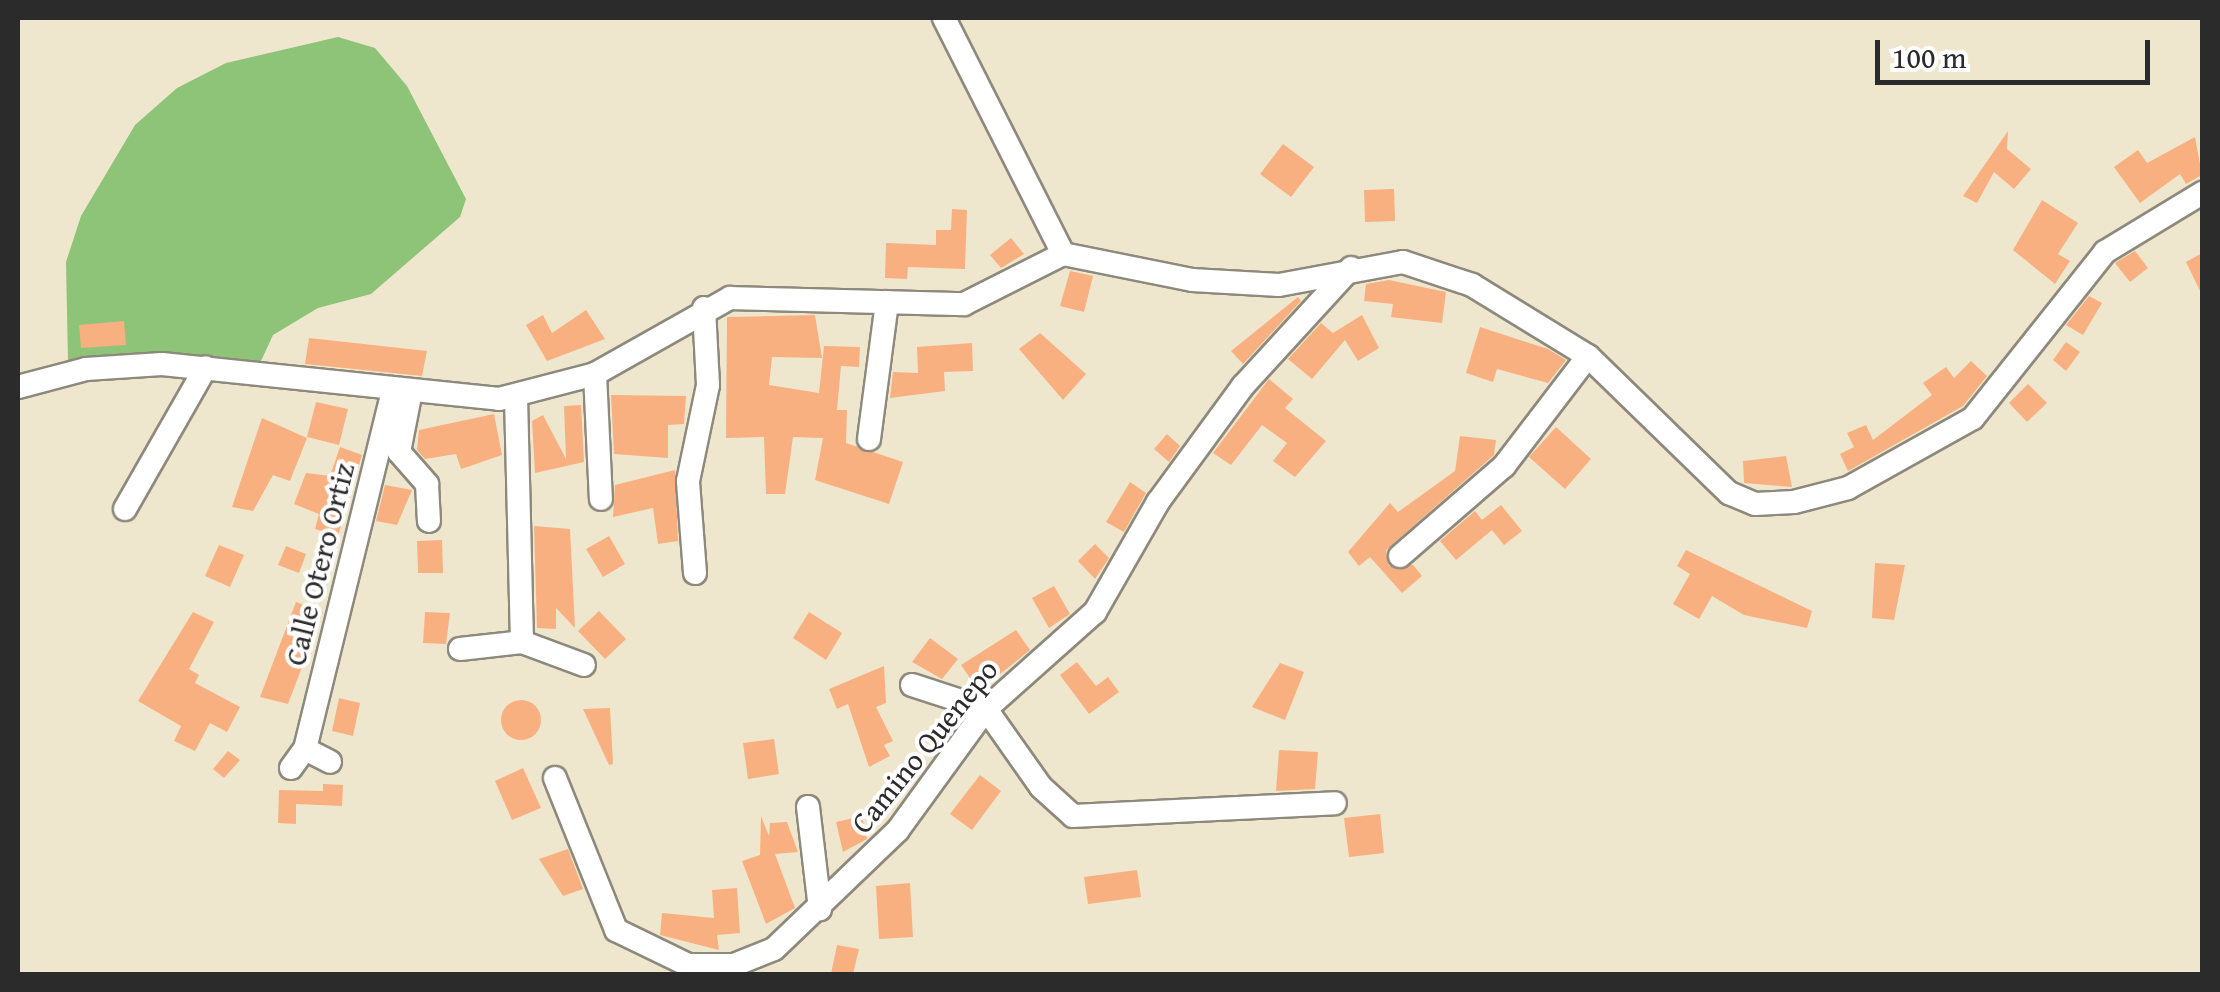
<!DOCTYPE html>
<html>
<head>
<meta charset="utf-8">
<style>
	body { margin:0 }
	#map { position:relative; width:2220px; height:992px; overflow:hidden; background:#efe7cd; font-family:"Gentium Book Plus",serif }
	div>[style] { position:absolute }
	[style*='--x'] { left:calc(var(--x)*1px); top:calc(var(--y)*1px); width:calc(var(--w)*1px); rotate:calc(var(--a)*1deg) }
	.green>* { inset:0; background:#8dc478 }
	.building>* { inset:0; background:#f8b080 }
	.round { border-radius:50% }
	.roads { filter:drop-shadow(2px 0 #8d897c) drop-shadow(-2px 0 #8d897c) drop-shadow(0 2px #8d897c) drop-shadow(0 -2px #8d897c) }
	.street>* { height:22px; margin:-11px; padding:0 11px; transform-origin:11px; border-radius:11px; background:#fff }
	span { translate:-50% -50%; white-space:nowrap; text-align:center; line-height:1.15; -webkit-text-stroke:8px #fff; paint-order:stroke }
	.street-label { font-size:30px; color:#2b2b2b }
	.frame { position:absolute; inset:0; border:20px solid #2b2b2b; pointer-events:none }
	.scale { position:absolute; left:1875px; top:40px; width:275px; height:45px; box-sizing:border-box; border:5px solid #2b2b2b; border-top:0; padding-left:12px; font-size:30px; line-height:35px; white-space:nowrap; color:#2b2b2b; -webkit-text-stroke:8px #fff; paint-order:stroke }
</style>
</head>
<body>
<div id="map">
	<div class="green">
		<i style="clip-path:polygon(338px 37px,375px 48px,407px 86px,466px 199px,460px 217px,371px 294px,318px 308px,273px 335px,261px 361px,68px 362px,66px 262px,81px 216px,135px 125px,177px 88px,226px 63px)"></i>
	</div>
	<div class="building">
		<i style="clip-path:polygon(2008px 131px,2007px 149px,2031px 169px,2014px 189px,1994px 172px,1977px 203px,1963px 196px)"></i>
		<i style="clip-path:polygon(2195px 137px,2202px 175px,2186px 184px,2180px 174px,2140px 203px,2114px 167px,2138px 150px,2147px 163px)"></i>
		<i style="clip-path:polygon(1283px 144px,1314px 167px,1291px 197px,1260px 174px)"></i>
		<i style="clip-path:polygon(1394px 189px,1395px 221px,1365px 222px,1364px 190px)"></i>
		<i style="clip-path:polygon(2042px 200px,2078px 223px,2058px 254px,2070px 261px,2055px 284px,2013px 250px)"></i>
		<i style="clip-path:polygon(952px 209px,967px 210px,965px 269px,908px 267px,907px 279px,885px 278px,886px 243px,936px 245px,936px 230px,951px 230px)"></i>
		<i style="clip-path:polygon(1011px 238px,1024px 254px,1001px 268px,990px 255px)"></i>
		<i style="clip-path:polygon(2135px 251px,2148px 268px,2130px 282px,2115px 263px)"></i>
		<i style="clip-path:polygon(2202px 253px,2202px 295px,2186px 262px)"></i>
		<i style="clip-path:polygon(1070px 271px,1093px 276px,1084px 312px,1060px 306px)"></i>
		<i style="clip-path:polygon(1389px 280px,1446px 292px,1442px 323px,1391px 317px,1393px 304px,1364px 301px,1366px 284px)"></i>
		<i style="clip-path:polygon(2089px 296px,2102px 303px,2083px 335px,2066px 325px)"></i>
		<i style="clip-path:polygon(1298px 297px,1301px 301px,1243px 364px,1231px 351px)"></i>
		<i style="clip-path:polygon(586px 310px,605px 339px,547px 361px,526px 325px,543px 315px,552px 333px)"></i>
		<i style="clip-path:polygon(815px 315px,822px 358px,772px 357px,769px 385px,819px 393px,824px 346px,860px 347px,859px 367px,841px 366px,837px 410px,847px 410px,846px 443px,903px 462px,889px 504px,815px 480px,823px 438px,793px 437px,785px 494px,766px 494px,764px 437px,726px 438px,727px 317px)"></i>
		<i style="clip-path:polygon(1362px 315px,1379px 348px,1358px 361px,1345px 340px,1312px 379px,1288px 359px,1321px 323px,1333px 333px)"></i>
		<i style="clip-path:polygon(124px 321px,126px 345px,81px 348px,79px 325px)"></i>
		<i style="clip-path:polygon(1480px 327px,1548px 349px,1566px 360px,1548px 383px,1497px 369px,1493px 382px,1466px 373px)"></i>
		<i style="clip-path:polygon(1040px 333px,1086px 374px,1063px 400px,1019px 349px)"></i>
		<i style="clip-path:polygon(309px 338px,427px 351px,422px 376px,305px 364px)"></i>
		<i style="clip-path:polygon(2066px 342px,2080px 352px,2066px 371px,2053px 360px)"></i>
		<i style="clip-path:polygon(972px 343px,973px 371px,944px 372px,945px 391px,890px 398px,893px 372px,918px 373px,917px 347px)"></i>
		<i style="clip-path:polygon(1971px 361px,1987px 376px,1963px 406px,1848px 471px,1840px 454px,1854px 447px,1847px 433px,1866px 425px,1873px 440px,1932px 395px,1923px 383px,1946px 367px,1954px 378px)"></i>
		<i style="clip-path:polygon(1269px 379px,1293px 399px,1285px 408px,1326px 441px,1295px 477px,1273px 461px,1287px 443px,1262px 425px,1231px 465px,1213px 453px)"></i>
		<i style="clip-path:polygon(2028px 384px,2047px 403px,2027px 422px,2009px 403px)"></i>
		<i style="clip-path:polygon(611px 395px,686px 396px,684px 424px,668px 425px,668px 458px,614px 454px)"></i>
		<i style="clip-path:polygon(316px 402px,348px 409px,339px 445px,307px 437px)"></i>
		<i style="clip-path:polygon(581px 405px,584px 462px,535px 473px,532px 421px,543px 415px,566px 459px,564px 406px)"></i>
		<i style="clip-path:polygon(494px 414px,502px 455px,461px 469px,456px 454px,425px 459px,417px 450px,419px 430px)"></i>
		<i style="clip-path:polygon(262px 418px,307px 438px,290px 481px,273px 475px,253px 511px,232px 507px)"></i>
		<i style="clip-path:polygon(1556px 427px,1591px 459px,1565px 489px,1529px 457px)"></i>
		<i style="clip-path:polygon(1167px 434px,1180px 446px,1169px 462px,1154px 449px)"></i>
		<i style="clip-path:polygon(1460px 436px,1496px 440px,1494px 455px,1386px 550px,1389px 566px,1413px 565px,1422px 576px,1402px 593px,1370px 557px,1359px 566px,1348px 552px,1390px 503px,1398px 512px,1455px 471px)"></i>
		<i style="clip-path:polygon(340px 447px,362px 455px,358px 469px,331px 473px)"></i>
		<i style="clip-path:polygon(1786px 456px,1792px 487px,1744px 483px,1743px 461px)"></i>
		<i style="clip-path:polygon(675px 470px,678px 541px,658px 544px,653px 508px,613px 517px,615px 485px)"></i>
		<i style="clip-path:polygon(306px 473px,355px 479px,338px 536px,315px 529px,319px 514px,294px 504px)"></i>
		<i style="clip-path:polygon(1130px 482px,1146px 493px,1124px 532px,1106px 522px)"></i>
		<i style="clip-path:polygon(385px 485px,412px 490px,397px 525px,376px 521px)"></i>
		<i style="clip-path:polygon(1501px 505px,1522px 531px,1504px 545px,1492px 530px,1456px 560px,1440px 541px,1475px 511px,1482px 520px)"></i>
		<i style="clip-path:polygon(534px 526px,570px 529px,575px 628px,556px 608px,556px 629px,537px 628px)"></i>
		<i style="clip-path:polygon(609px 536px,625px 564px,603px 577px,586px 549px)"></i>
		<i style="clip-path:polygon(442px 540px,443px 573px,418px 573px,417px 541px)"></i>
		<i style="clip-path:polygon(1095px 544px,1109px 558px,1095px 579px,1078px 561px)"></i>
		<i style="clip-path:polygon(219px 545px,244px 555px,230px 587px,205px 576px)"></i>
		<i style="clip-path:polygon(286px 546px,306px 554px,299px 573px,278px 565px)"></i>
		<i style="clip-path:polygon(1686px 550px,1812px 611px,1807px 628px,1744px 615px,1712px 596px,1699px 619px,1673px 604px,1690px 574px,1677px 566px)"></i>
		<i style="clip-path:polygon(1875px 563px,1905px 565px,1894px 620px,1872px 618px)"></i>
		<i style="clip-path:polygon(1054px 586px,1070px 614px,1049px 628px,1032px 598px)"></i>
		<i style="clip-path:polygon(296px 602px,323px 612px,288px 704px,260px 697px)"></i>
		<i style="clip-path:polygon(599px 611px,626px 639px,605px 659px,578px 631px)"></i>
		<i style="clip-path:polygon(193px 612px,214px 622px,189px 669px,199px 675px,195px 683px,240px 707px,227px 732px,210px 723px,195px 751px,174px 741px,181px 726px,138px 701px)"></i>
		<i style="clip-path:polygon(425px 612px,450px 613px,446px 644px,423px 643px)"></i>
		<i style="clip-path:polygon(809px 612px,842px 633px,826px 660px,793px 638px)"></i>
		<i style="clip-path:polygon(1016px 630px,1030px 650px,979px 691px,961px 665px)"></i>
		<i style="clip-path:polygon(930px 638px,958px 659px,942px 679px,912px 662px)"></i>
		<i style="clip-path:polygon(1077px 662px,1096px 686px,1108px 677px,1119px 692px,1089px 714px,1060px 675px)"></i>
		<i style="clip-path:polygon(1280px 663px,1304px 672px,1285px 720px,1252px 707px)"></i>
		<i style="clip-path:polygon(884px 666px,886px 703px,876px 707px,893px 741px,884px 745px,890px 756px,869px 767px,848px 704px,837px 709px,829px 689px)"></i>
		<i style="clip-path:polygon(339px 698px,360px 703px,353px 736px,332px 731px)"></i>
		<i class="round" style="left:501px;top:700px;width:40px;height:40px"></i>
		<i style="clip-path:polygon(610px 708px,613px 764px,609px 765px,583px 709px)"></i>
		<i style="clip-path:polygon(774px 739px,779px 774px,748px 779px,743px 743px)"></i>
		<i style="clip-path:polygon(1279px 750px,1318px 752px,1315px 789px,1276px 791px)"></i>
		<i style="clip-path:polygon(228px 751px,240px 760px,224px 778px,213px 769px)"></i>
		<i style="clip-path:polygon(523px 768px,541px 808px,512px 820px,495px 781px)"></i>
		<i style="clip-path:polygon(980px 775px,1001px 791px,972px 830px,950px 814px)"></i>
		<i style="clip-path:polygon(323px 784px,343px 785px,342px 806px,296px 804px,296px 824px,278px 823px,279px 790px,323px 791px)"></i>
		<i style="clip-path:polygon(1380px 814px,1384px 853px,1349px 857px,1344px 818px)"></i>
		<i style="clip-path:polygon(761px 816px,769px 836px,770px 823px,787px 822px,798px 852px,775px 854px,795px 908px,766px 924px,742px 861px,760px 855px)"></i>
		<i style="clip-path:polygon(862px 816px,867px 839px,843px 852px,836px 822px)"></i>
		<i style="clip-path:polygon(568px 849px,583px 889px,563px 896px,539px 859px)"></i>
		<i style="clip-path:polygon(1137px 870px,1141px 897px,1088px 904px,1084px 877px)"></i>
		<i style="clip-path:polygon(910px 883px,913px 937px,879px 939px,876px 886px)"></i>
		<i style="clip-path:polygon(737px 888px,740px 933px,717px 935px,719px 950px,660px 935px,662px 913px,714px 918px,712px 890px)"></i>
		<i style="clip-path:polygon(837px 945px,859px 949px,853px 974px,831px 974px)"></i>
	</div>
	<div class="roads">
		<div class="street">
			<i style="--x:944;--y:18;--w:264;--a:63.2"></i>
			<i style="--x:595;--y:374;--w:125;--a:87.3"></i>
			<i style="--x:18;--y:387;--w:70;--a:-14.8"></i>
			<i style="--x:86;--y:369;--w:76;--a:-3.8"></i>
			<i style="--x:162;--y:364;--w:339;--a:5.9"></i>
			<i style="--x:499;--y:399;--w:99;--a:-14.6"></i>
			<i style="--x:595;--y:374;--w:155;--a:-29.4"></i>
			<i style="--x:730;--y:298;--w:234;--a:1.5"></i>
			<i style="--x:964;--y:304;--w:111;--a:-26.8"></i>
			<i style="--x:1063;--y:254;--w:132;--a:11.4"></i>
			<i style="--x:1192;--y:280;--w:87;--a:3.3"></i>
			<i style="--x:1279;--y:285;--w:126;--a:-10.5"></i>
			<i style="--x:1403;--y:262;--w:73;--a:18.4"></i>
			<i style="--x:1472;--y:285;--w:136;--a:31.5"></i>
			<i style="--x:1588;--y:356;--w:197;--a:44.2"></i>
			<i style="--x:1729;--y:493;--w:28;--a:23"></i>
			<i style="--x:1755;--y:504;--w:39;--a:-3"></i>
			<i style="--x:1794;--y:502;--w:56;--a:-14.5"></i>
			<i style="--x:1848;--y:488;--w:143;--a:-29.2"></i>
			<i style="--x:1973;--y:418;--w:212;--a:-51.5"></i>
			<i style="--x:2105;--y:252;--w:114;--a:-31.3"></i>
			<i style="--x:410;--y:396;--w:57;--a:101.1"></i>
			<i style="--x:399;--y:452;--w:43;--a:48.8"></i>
			<i style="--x:427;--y:484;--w:37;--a:87"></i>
			<i style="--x:516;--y:397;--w:245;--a:88.6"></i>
			<i style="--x:869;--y:439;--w:138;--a:-82.5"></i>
			<i style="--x:125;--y:509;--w:163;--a:-60.3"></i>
			<i style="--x:1400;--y:556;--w:138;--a:-40.9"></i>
			<i style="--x:1504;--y:466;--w:138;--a:-52.6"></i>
			<i style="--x:695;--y:573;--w:92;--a:-94.4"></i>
			<i style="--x:688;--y:481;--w:98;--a:-78.2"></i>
			<i style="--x:708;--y:385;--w:77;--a:-93"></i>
			<i style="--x:460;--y:649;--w:62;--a:-6.4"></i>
			<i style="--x:522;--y:642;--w:66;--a:20.4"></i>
			<i style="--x:912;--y:685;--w:78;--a:18"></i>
			<i style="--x:986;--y:709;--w:95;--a:54.8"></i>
			<i style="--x:1041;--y:787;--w:43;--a:42.2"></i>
			<i style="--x:1073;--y:816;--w:262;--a:-2.8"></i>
			<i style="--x:305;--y:749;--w:366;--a:-76.2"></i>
			<i style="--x:291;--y:768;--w:24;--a:-54"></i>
			<i style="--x:305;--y:749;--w:28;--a:27"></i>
			<i style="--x:555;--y:778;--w:164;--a:68.1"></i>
			<i style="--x:616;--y:930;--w:80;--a:25.9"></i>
			<i style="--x:688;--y:965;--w:46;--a:0"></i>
			<i style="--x:734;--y:965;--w:43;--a:-21.8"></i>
			<i style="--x:774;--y:949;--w:172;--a:-43.8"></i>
			<i style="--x:898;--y:830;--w:150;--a:-54"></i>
			<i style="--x:986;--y:709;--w:146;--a:-41.7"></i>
			<i style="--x:1095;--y:612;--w:127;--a:-60.2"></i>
			<i style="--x:1158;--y:502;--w:144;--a:-53.8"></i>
			<i style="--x:1243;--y:386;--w:160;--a:-47.5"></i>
			<i style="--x:808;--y:807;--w:103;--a:83.3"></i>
		</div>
	</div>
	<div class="street-label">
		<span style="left:319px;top:564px;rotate:-76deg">Calle Otero Ortiz</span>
		<span style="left:924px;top:746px;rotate:-51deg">Camino Quenepo</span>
	</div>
	<div class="frame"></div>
	<div class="scale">100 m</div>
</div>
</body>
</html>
